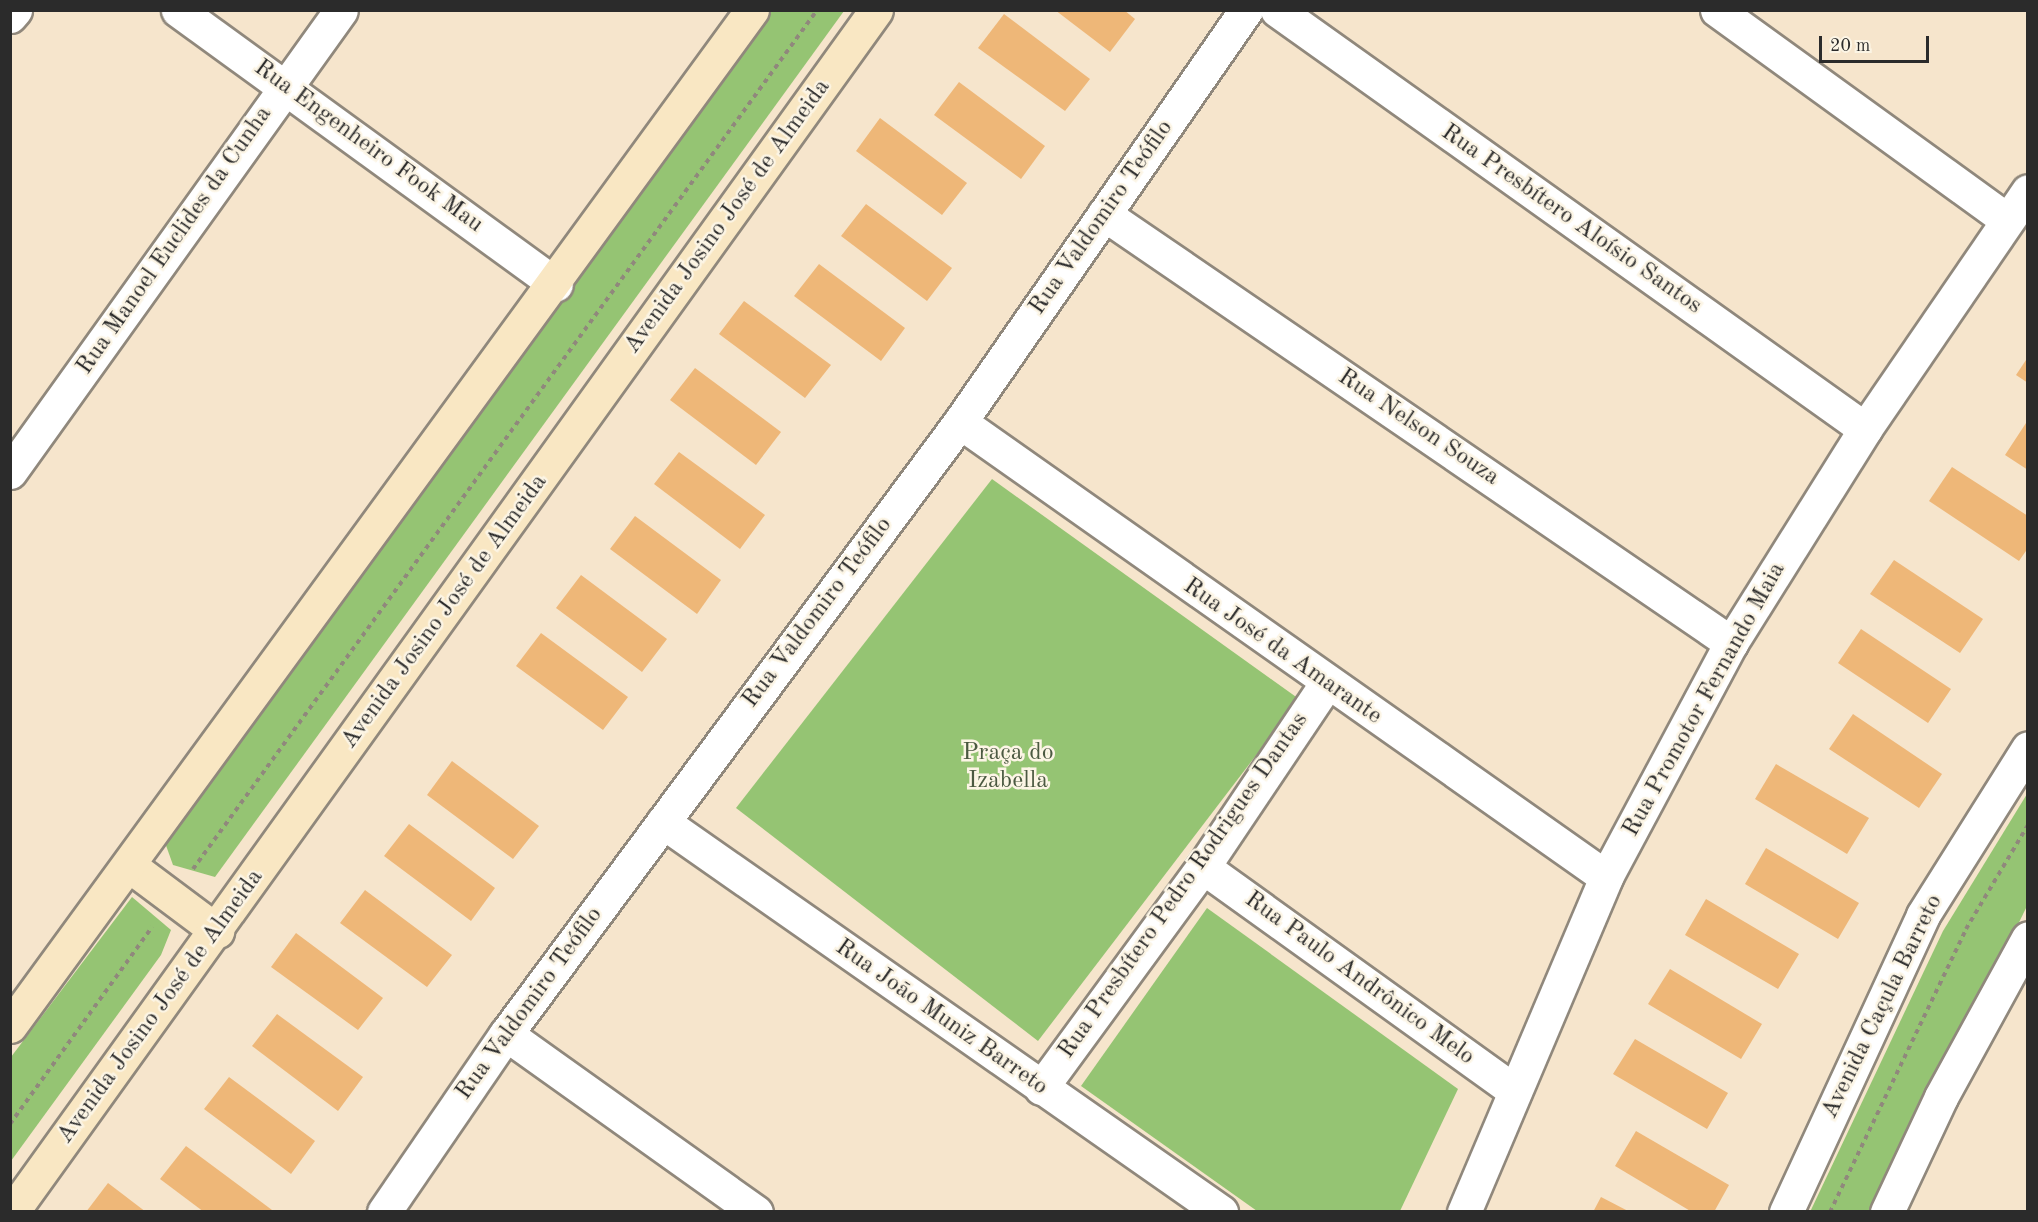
<!DOCTYPE html>
<html>
<head>
<meta charset="utf-8">
<style>
	body { margin:0 }
	#map { position:relative; width:2038px; height:1222px; overflow:hidden; background:#f6e5cc; font-family:"Old Standard TT",serif }
	div>[style] { position:absolute }
	[style*='--x'] { left:calc(var(--x)*1px); top:calc(var(--y)*1px); width:calc(var(--w)*1px); rotate:calc(var(--a)*1deg) }
	.green>* { inset:0; background:#95c473 }
	.building>* { inset:0; background:#eeb778 }
	.path>* { height:4px; margin-top:-2px; transform-origin:0; background:repeating-linear-gradient(90deg,#90887c 0 4.5px,transparent 0 9px) }
	.roads { filter:drop-shadow(2px 0 #90887c) drop-shadow(-2px 0 #90887c) drop-shadow(0 2px #90887c) drop-shadow(0 -2px #90887c) }
	.minor>* { height:33px; margin:-16.5px; padding:0 16.5px; transform-origin:16.5px; border-radius:16.5px; background:#fff }
	.tertiary>* { height:33px; margin:-16.5px; padding:0 16.5px; transform-origin:16.5px; border-radius:16.5px; background:#fff }
	.secondary>* { height:33px; margin:-16.5px; padding:0 16.5px; transform-origin:16.5px; border-radius:16.5px; background:#f9e7c3 }
	span { translate:-50% -50%; white-space:nowrap; text-align:center; line-height:1.15; -webkit-text-stroke:5px #fcf5e5; paint-order:stroke }
	.street-label { font-size:24px; color:#2b2b2b }
	.park-label { font-size:24px; color:#4b5941 }
	.frame { position:absolute; inset:0; border:12px solid #2b2b2b; pointer-events:none }
	.scale { position:absolute; left:1819px; top:36px; width:110px; height:27px; box-sizing:border-box; border:3px solid #2b2b2b; border-top:0; padding-left:8px; font-size:18px; line-height:21px; white-space:nowrap; color:#2b2b2b; -webkit-text-stroke:4px #fcf5e5; paint-order:stroke }
</style>
</head>
<body>
<div id="map">
	<div class="green">
		<i style="clip-path:polygon(768px 11px,844px 11px,215px 877px,173px 865px,163px 837px)"></i>
		<i style="clip-path:polygon(992px 479px,1299px 699px,1038px 1041px,736px 808px)"></i>
		<i style="clip-path:polygon(2027px 794px,2027px 906px,1878px 1211px,1810px 1212px,1943px 931px)"></i>
		<i style="clip-path:polygon(132px 897px,171px 930px,161px 955px,11px 1161px,11px 1057px)"></i>
		<i style="clip-path:polygon(1207px 908px,1458px 1089px,1400px 1211px,1257px 1211px,1081px 1086px)"></i>
	</div>
	<div class="building">
		<i style="clip-path:polygon(1055px 10px,1124px 10px,1135px 19px,1110px 52px)"></i>
		<i style="clip-path:polygon(1004px 14px,1090px 79px,1065px 111px,978px 48px)"></i>
		<i style="clip-path:polygon(959px 82px,1045px 146px,1021px 179px,934px 115px)"></i>
		<i style="clip-path:polygon(880px 118px,967px 183px,942px 215px,856px 151px)"></i>
		<i style="clip-path:polygon(866px 204px,952px 268px,927px 301px,841px 236px)"></i>
		<i style="clip-path:polygon(819px 264px,905px 328px,881px 361px,794px 296px)"></i>
		<i style="clip-path:polygon(744px 301px,831px 365px,805px 398px,719px 334px)"></i>
		<i style="clip-path:polygon(2028px 357px,2028px 383px,2016px 375px)"></i>
		<i style="clip-path:polygon(695px 368px,781px 432px,756px 465px,670px 400px)"></i>
		<i style="clip-path:polygon(2028px 420px,2028px 470px,2005px 455px)"></i>
		<i style="clip-path:polygon(679px 452px,765px 515px,740px 549px,654px 484px)"></i>
		<i style="clip-path:polygon(1952px 467px,2028px 516px,2028px 548px,2019px 561px,1929px 501px)"></i>
		<i style="clip-path:polygon(635px 516px,721px 580px,697px 614px,610px 549px)"></i>
		<i style="clip-path:polygon(1894px 560px,1983px 619px,1960px 653px,1870px 594px)"></i>
		<i style="clip-path:polygon(581px 575px,667px 639px,642px 672px,556px 608px)"></i>
		<i style="clip-path:polygon(1861px 629px,1951px 689px,1928px 723px,1838px 663px)"></i>
		<i style="clip-path:polygon(541px 633px,628px 697px,603px 730px,516px 666px)"></i>
		<i style="clip-path:polygon(1853px 714px,1942px 774px,1919px 808px,1829px 749px)"></i>
		<i style="clip-path:polygon(452px 761px,539px 826px,513px 859px,427px 795px)"></i>
		<i style="clip-path:polygon(1776px 764px,1869px 818px,1847px 854px,1755px 799px)"></i>
		<i style="clip-path:polygon(409px 824px,495px 888px,471px 921px,384px 856px)"></i>
		<i style="clip-path:polygon(1766px 848px,1859px 903px,1838px 939px,1745px 884px)"></i>
		<i style="clip-path:polygon(365px 890px,452px 955px,427px 987px,340px 923px)"></i>
		<i style="clip-path:polygon(1706px 899px,1799px 954px,1778px 989px,1685px 935px)"></i>
		<i style="clip-path:polygon(296px 933px,383px 998px,358px 1030px,271px 967px)"></i>
		<i style="clip-path:polygon(1670px 969px,1762px 1024px,1741px 1059px,1648px 1004px)"></i>
		<i style="clip-path:polygon(277px 1014px,363px 1077px,338px 1111px,252px 1046px)"></i>
		<i style="clip-path:polygon(1635px 1039px,1728px 1093px,1707px 1129px,1613px 1074px)"></i>
		<i style="clip-path:polygon(229px 1077px,315px 1141px,291px 1174px,204px 1109px)"></i>
		<i style="clip-path:polygon(1636px 1131px,1729px 1185px,1714px 1212px,1692px 1212px,1615px 1166px)"></i>
		<i style="clip-path:polygon(186px 1146px,272px 1210px,204px 1212px,160px 1179px)"></i>
		<i style="clip-path:polygon(108px 1183px,146px 1212px,86px 1212px)"></i>
		<i style="clip-path:polygon(1601px 1197px,1630px 1212px,1593px 1212px)"></i>
	</div>
	<div class="path">
		<i style="--x:193;--y:869;--w:1062;--a:-54"></i>
		<i style="--x:10;--y:1124;--w:243;--a:-54.2"></i>
		<i style="--x:1830;--y:1212;--w:314;--a:-64.3"></i>
		<i style="--x:1966;--y:929;--w:121;--a:-59.2"></i>
	</div>
	<div class="roads">
		<div class="minor">
			<i style="--x:178;--y:10;--w:467;--a:36"></i>
			<i style="--x:1277;--y:10;--w:722;--a:35.47"></i>
			<i style="--x:1717;--y:10;--w:358;--a:35.9"></i>
			<i style="--x:10;--y:16;--w:8;--a:-50"></i>
			<i style="--x:1104;--y:214;--w:760;--a:34.38"></i>
			<i style="--x:960;--y:422;--w:790;--a:35.16"></i>
			<i style="--x:10;--y:472;--w:568;--a:-54.38"></i>
			<i style="--x:663;--y:822;--w:681;--a:34.95"></i>
			<i style="--x:1203;--y:867;--w:384;--a:35.7"></i>
			<i style="--x:506;--y:1034;--w:307;--a:35.5"></i>
			<i style="--x:1041;--y:1088;--w:274;--a:-53.8"></i>
			<i style="--x:1203;--y:867;--w:220;--a:-56.1"></i>
			<i style="--x:384;--y:1212;--w:216;--a:-55.6"></i>
			<i style="--x:506;--y:1034;--w:762;--a:-53.43"></i>
			<i style="--x:960;--y:422;--w:502;--a:-55.23"></i>
			<i style="--x:1464;--y:1212;--w:364;--a:-67"></i>
			<i style="--x:1606;--y:877;--w:265;--a:-61.9"></i>
			<i style="--x:1731;--y:643;--w:252;--a:-57.9"></i>
			<i style="--x:1865;--y:429;--w:288;--a:-55.6"></i>
		</div>
		<div class="tertiary">
			<i style="--x:1786;--y:1212;--w:327;--a:-65.2"></i>
			<i style="--x:1923;--y:915;--w:197;--a:-57.8"></i>
			<i style="--x:1887;--y:1212;--w:127;--a:-64.8"></i>
			<i style="--x:1941;--y:1097;--w:181;--a:-61.3"></i>
		</div>
		<div class="secondary">
			<i style="--x:130;--y:866;--w:109;--a:36.8"></i>
			<i style="--x:10;--y:1026;--w:1258;--a:-53.86"></i>
			<i style="--x:12;--y:1212;--w:1480;--a:-54.29"></i>
		</div>
	</div>
	<div class="street-label">
		<span style="left:368px;top:147px;rotate:36deg">Rua Engenheiro Fook Mau</span>
		<span style="left:728px;top:217px;rotate:-54deg">Avenida Josino José de Almeida</span>
		<span style="left:1102px;top:218px;rotate:-55deg">Rua Valdomiro Teófilo</span>
		<span style="left:1571px;top:220px;rotate:35deg">Rua Presbítero Aloísio Santos</span>
		<span style="left:175px;top:241px;rotate:-55deg">Rua Manoel Euclides da Cunha</span>
		<span style="left:1418px;top:428px;rotate:34deg">Rua Nelson Souza</span>
		<span style="left:445px;top:612px;rotate:-54deg">Avenida Josino José de Almeida</span>
		<span style="left:818px;top:613px;rotate:-53deg">Rua Valdomiro Teófilo</span>
		<span style="left:1282px;top:652px;rotate:35deg">Rua José da Amarante</span>
		<span style="left:1705px;top:700px;rotate:-61deg">Rua Promotor Fernando Maia</span>
		<span style="left:1184px;top:886px;rotate:-55deg">Rua Presbítero Pedro Rodrigues Dantas</span>
		<span style="left:1359px;top:979px;rotate:36deg">Rua Paulo Andrônico Melo</span>
		<span style="left:530px;top:1004px;rotate:-54deg">Rua Valdomiro Teófilo</span>
		<span style="left:161px;top:1007px;rotate:-54deg">Avenida Josino José de Almeida</span>
		<span style="left:1883px;top:1007px;rotate:-64deg">Avenida Caçula Barreto</span>
		<span style="left:941px;top:1018px;rotate:35deg">Rua João Muniz Barreto</span>
	</div>
	<div class="park-label">
		<span style="left:1008px;top:768px">Praça do<br>Izabella</span>
	</div>
	<div class="frame"></div>
	<div class="scale">20 m</div>
</div>
</body>
</html>
